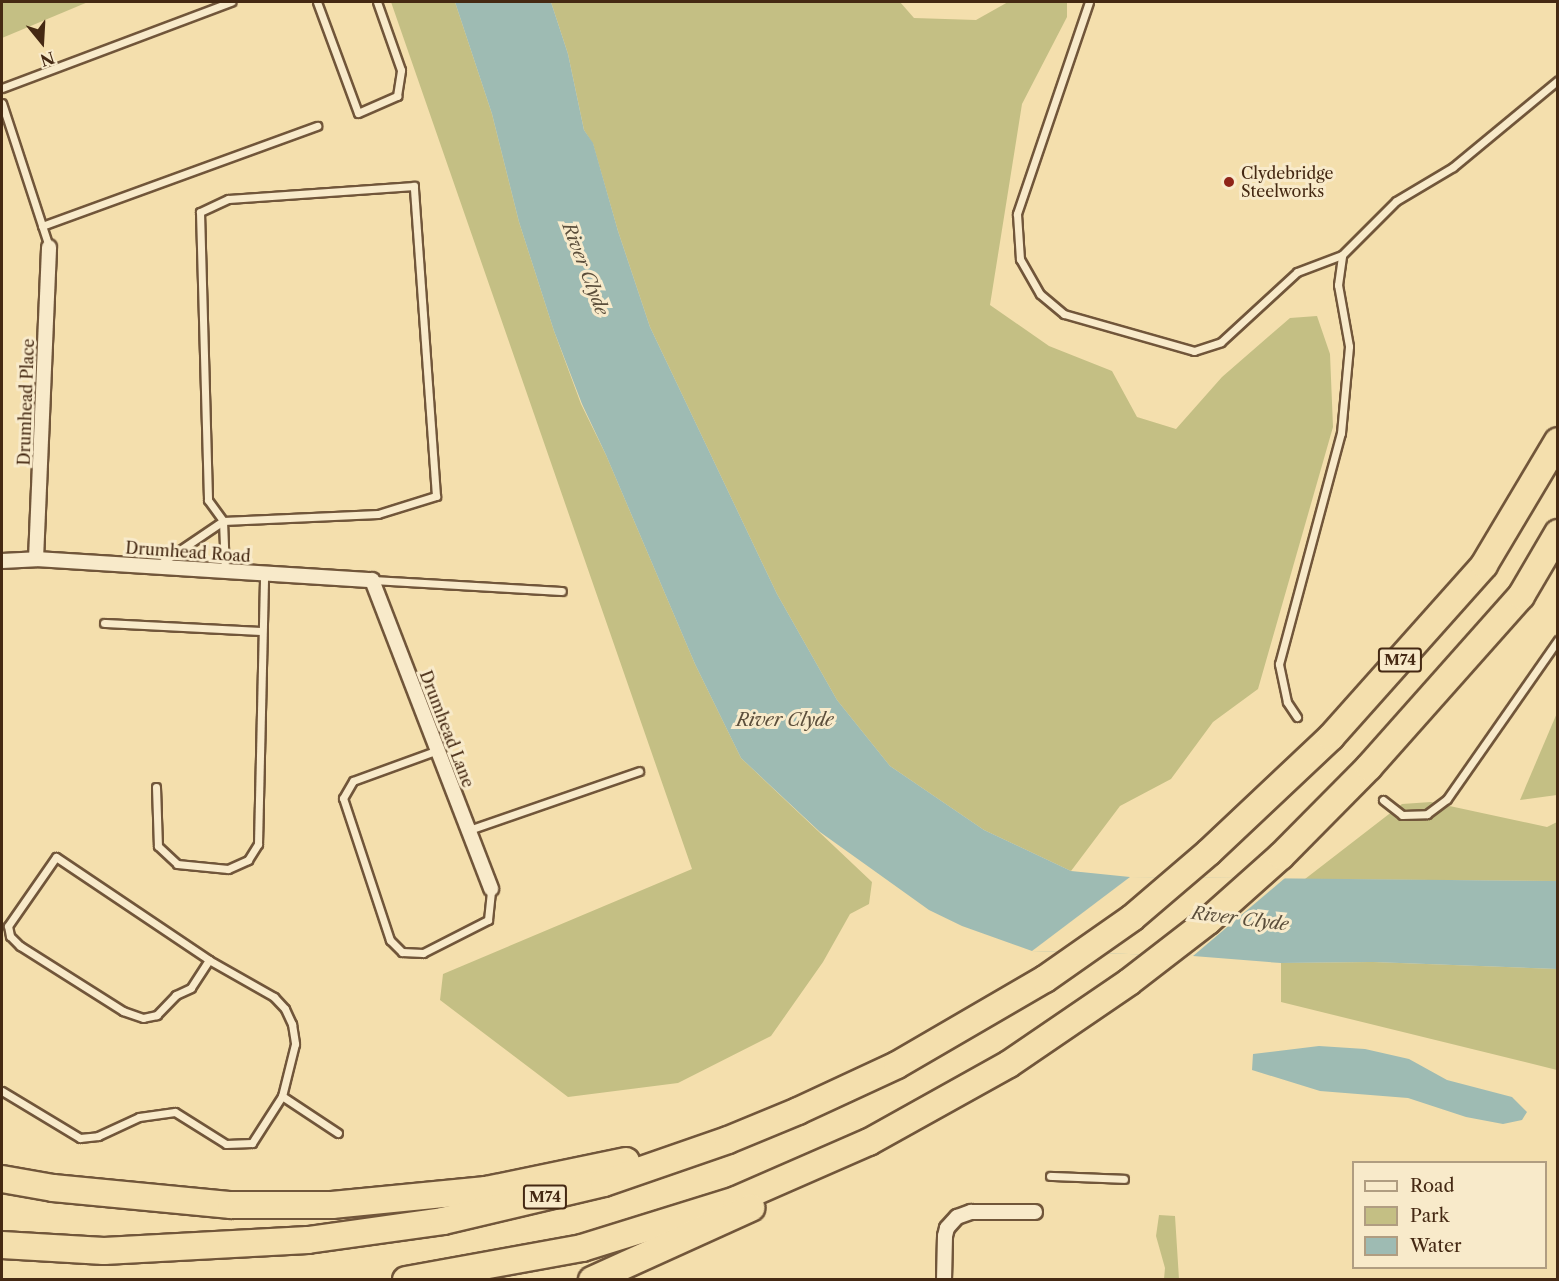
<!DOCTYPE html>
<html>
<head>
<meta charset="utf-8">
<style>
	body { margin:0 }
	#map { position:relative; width:1559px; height:1281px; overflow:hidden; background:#f4dfad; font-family:"Libre Caslon Text",serif }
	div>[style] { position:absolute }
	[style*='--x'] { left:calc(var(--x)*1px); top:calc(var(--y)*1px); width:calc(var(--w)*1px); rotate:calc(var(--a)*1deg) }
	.green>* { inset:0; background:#c4bf84 }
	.water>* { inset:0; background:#9ebbb3 }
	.pier>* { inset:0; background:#f4dfad }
	.roads { filter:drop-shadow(2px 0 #71563a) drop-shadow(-2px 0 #71563a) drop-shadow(0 2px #71563a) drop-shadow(0 -2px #71563a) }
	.lane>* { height:7px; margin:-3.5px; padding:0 3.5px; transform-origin:3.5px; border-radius:3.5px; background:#f8eaca }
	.street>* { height:14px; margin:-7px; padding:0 7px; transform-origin:7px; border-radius:7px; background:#f8eaca }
	.highway>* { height:26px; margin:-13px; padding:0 13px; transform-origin:13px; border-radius:13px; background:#f4dfad }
	.dots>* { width:16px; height:16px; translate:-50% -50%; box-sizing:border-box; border:3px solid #f8eaca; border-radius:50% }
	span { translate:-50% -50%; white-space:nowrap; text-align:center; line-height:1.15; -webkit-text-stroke:6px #f8eaca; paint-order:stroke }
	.shield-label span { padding:2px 4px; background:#f8eaca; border:2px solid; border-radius:4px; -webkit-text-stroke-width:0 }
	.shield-label { font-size:15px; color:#452913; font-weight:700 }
	.poi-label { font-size:16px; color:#452913 }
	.left { translate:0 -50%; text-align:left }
	.street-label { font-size:16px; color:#452913 }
	.water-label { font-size:18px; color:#5b4e3b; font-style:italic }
	.frame { position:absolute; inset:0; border:3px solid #452913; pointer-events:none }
	.legend { position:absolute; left:1352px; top:1161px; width:195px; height:108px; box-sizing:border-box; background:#f8eaca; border:2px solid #b09d81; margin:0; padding:8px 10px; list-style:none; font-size:18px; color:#452913 }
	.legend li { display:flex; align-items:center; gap:12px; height:30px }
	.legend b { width:30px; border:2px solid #b09d81 }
	.north { position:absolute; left:12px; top:12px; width:60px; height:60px; -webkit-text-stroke:4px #f8eaca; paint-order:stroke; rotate:162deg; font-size:16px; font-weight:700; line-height:24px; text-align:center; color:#452913 }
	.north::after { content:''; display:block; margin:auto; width:21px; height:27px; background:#452913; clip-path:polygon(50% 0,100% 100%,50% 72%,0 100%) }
</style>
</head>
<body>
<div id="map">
	<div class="green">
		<i style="clip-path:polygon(2px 2px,88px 2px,2px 38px)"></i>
		<i style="clip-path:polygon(391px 2px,455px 2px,492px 114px,519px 222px,554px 331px,581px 404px,606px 455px,695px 664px,741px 758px,872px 882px,869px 904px,850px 914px,823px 962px,771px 1036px,678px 1083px,568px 1097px,440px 1000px,443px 974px,692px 869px)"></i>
		<i style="clip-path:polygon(551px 2px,900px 2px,914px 18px,976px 20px,1008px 2px,1067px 2px,1067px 17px,1022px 104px,990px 305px,1049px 346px,1112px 371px,1137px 417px,1176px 429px,1222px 377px,1290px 318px,1317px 316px,1330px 354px,1333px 427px,1258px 689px,1213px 722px,1171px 779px,1120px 806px,1071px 871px,984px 830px,890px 766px,837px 700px,777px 594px,650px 327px,618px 231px,593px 144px,584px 130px,568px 54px)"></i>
		<i style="clip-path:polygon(1557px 713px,1557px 795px,1520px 800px)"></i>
		<i style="clip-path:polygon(1431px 802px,1547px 827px,1557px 822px,1557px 881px,1305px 879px,1402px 804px)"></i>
		<i style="clip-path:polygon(1373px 962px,1557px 969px,1557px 1070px,1281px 1002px,1281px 963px)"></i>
		<i style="clip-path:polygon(1159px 1215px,1175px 1216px,1179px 1279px,1164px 1279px,1165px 1268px,1156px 1236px)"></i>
	</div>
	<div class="water">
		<i style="clip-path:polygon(455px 2px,551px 2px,568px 54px,584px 130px,593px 143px,618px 231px,650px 327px,777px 594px,837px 700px,890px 766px,984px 830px,1071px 871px,1130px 877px,1557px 881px,1557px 969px,1373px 962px,1281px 963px,1193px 956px,1032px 951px,962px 926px,929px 910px,820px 832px,741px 758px,695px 664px,606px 455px,582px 404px,554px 331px,519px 222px,492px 114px)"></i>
		<i style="clip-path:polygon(1319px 1046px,1365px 1049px,1409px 1059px,1447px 1080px,1512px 1097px,1527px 1112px,1522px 1120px,1503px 1124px,1466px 1117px,1408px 1098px,1320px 1091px,1252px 1070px,1253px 1054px)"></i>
	</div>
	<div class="pier">
		<i style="clip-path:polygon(1130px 877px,1285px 878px,1193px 956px,1032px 951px)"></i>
	</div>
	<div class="roads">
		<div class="lane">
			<i style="--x:317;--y:2;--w:118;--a:69.7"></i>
			<i style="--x:358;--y:113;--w:43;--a:-23.6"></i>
			<i style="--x:397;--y:96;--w:26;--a:-81"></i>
			<i style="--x:401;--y:70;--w:72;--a:-109.4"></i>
			<i style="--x:1089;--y:2;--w:224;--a:108.8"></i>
			<i style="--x:1017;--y:214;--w:45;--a:86.2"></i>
			<i style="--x:1020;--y:259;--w:40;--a:60.3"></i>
			<i style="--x:1040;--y:294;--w:31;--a:40"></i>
			<i style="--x:1064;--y:314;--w:135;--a:15.9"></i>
			<i style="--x:1194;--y:351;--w:28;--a:-18"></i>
			<i style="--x:1221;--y:342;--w:103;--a:-42.6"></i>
			<i style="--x:1297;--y:272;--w:48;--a:-20.7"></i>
			<i style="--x:2;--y:88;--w:245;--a:-20.6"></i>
			<i style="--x:2;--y:103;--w:151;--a:71.9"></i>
			<i style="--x:42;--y:226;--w:293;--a:-20"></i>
			<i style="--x:158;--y:565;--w:78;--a:-34.1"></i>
			<i style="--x:223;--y:521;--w:155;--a:-2.6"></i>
			<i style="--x:378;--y:514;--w:61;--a:-17.2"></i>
			<i style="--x:436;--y:496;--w:311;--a:-94.1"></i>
			<i style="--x:414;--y:186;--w:186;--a:176"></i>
			<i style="--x:228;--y:199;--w:31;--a:155"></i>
			<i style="--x:200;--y:212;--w:288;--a:88.4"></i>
			<i style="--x:208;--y:500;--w:26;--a:54"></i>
			<i style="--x:223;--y:521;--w:50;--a:87.7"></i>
			<i style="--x:372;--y:580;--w:190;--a:3.3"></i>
			<i style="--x:104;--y:623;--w:158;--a:2.9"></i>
			<i style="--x:1297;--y:717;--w:18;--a:-124"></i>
			<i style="--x:1287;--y:702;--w:39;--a:-102"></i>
			<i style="--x:1279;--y:664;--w:239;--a:-75"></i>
			<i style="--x:1341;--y:433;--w:87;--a:-84.7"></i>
			<i style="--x:1349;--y:346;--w:62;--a:-100.2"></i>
			<i style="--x:1338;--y:285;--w:30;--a:-82"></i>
			<i style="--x:1342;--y:255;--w:76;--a:-45"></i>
			<i style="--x:1396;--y:201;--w:66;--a:-30.8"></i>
			<i style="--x:1453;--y:167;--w:136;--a:-39.6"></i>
			<i style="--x:438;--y:750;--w:90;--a:160"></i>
			<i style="--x:353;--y:781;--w:20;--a:120"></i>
			<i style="--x:343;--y:798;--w:150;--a:71.7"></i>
			<i style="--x:390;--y:940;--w:17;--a:45"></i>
			<i style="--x:402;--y:952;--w:21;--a:3"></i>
			<i style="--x:423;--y:953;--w:73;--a:-26.9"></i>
			<i style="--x:488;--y:920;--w:31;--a:-84"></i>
			<i style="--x:156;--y:787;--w:59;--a:88.1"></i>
			<i style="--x:158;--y:846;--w:26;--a:43"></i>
			<i style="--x:177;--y:864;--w:51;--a:5.6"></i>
			<i style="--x:228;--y:869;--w:22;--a:-24"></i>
			<i style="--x:248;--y:860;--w:19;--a:-58"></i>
			<i style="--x:258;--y:844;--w:271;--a:-88.7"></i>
			<i style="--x:1383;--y:800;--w:24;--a:38"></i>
			<i style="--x:1402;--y:815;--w:25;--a:-2"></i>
			<i style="--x:1427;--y:814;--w:25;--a:-37"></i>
			<i style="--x:1447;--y:799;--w:194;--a:-55.1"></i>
			<i style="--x:469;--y:830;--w:180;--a:-19.1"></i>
			<i style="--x:209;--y:960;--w:33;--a:123"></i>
			<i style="--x:191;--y:988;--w:17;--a:155"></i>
			<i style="--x:176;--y:995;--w:28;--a:134"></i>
			<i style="--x:157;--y:1015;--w:14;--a:168"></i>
			<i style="--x:143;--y:1018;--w:21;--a:-161"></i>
			<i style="--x:123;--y:1011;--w:122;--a:-147.7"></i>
			<i style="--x:20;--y:946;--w:14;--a:-135"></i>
			<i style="--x:10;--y:936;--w:10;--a:-101"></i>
			<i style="--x:8;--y:926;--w:84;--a:-55.2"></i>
			<i style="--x:56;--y:857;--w:184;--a:33.9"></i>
			<i style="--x:209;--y:960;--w:75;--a:29.6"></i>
			<i style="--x:274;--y:997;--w:16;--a:47"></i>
			<i style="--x:285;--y:1009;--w:17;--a:65"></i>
			<i style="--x:292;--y:1024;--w:20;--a:81"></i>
			<i style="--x:295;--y:1044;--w:54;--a:104"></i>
			<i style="--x:2;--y:1091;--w:91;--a:31.1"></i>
			<i style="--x:80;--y:1138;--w:18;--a:-6"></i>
			<i style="--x:98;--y:1136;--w:45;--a:-24.9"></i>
			<i style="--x:139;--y:1117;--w:36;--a:-8"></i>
			<i style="--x:175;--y:1112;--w:60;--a:32.1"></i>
			<i style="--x:226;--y:1144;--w:26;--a:-2"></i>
			<i style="--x:252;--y:1143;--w:56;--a:-57.4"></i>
			<i style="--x:282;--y:1096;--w:67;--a:33.5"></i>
			<i style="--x:1050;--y:1176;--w:74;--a:2.3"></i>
		</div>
		<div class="street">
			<i style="--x:36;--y:559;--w:312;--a:-87.6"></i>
			<i style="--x:2;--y:561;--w:34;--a:-3"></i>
			<i style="--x:36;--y:559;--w:337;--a:3.6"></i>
			<i style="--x:372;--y:580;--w:331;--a:68.9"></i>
			<i style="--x:944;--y:1280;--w:44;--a:-88.7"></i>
			<i style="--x:945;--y:1236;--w:8;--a:-76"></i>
			<i style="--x:947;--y:1228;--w:15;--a:-48"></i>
			<i style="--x:957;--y:1217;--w:15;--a:-20"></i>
			<i style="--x:971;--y:1212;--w:64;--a:0"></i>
		</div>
		<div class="highway">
			<i style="--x:2;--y:1179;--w:52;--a:10"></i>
			<i style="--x:53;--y:1188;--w:179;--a:5.5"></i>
			<i style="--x:231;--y:1205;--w:101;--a:0"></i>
			<i style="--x:332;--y:1205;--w:155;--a:-5.6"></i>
			<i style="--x:486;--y:1190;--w:143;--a:-11.7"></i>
			<i style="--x:2;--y:1245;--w:102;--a:3.4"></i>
			<i style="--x:104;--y:1251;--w:204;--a:-3.1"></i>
			<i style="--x:308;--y:1240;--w:136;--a:-8"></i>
			<i style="--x:443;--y:1221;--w:165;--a:-13.3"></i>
			<i style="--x:604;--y:1183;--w:131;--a:-19.1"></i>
			<i style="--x:728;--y:1140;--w:76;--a:-22.5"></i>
			<i style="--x:798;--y:1111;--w:109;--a:-24.9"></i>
			<i style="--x:897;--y:1065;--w:171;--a:-30.2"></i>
			<i style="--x:1045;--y:979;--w:106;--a:-35"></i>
			<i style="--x:1132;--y:918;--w:101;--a:-40.6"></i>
			<i style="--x:1209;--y:852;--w:168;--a:-43.3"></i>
			<i style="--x:1331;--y:737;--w:230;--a:-48.3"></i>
			<i style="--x:1484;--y:565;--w:144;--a:-59.2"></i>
			<i style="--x:406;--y:1280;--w:179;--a:-10.3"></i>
			<i style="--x:582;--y:1248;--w:161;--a:-17.3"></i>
			<i style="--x:736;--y:1200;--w:145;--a:-23.6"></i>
			<i style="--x:869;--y:1142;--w:160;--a:-29.1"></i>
			<i style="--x:1009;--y:1064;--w:145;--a:-34.3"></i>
			<i style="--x:1129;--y:982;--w:100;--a:-37.7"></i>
			<i style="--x:1208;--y:921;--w:98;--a:-41.7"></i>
			<i style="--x:1281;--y:856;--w:125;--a:-45.3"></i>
			<i style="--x:1369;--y:767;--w:229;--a:-48.4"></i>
			<i style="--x:1521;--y:596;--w:73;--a:-59.6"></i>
			<i style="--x:592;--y:1280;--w:175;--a:-24.4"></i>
		</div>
	</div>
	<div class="dots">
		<i style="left:1229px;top:182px;background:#8f2418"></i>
	</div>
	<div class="shield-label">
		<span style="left:1400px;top:660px">M74</span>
		<span style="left:545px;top:1197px">M74</span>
	</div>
	<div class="poi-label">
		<span class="left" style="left:1241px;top:182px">Clydebridge<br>Steelworks</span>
	</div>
	<div class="street-label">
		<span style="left:26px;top:402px;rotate:-88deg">Drumhead Place</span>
		<span style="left:188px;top:552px;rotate:4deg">Drumhead Road</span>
		<span style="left:447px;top:729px;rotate:69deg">Drumhead Lane</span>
	</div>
	<div class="water-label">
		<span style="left:585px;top:269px;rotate:69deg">River Clyde</span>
		<span style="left:785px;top:720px">River Clyde</span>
		<span style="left:1240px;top:919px;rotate:7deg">River Clyde</span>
	</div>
	<div class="frame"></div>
	<ul class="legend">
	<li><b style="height:8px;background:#f8eaca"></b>Road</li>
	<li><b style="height:16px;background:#c4bf84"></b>Park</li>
	<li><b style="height:16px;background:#9ebbb3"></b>Water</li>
	</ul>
	<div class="north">N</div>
</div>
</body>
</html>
